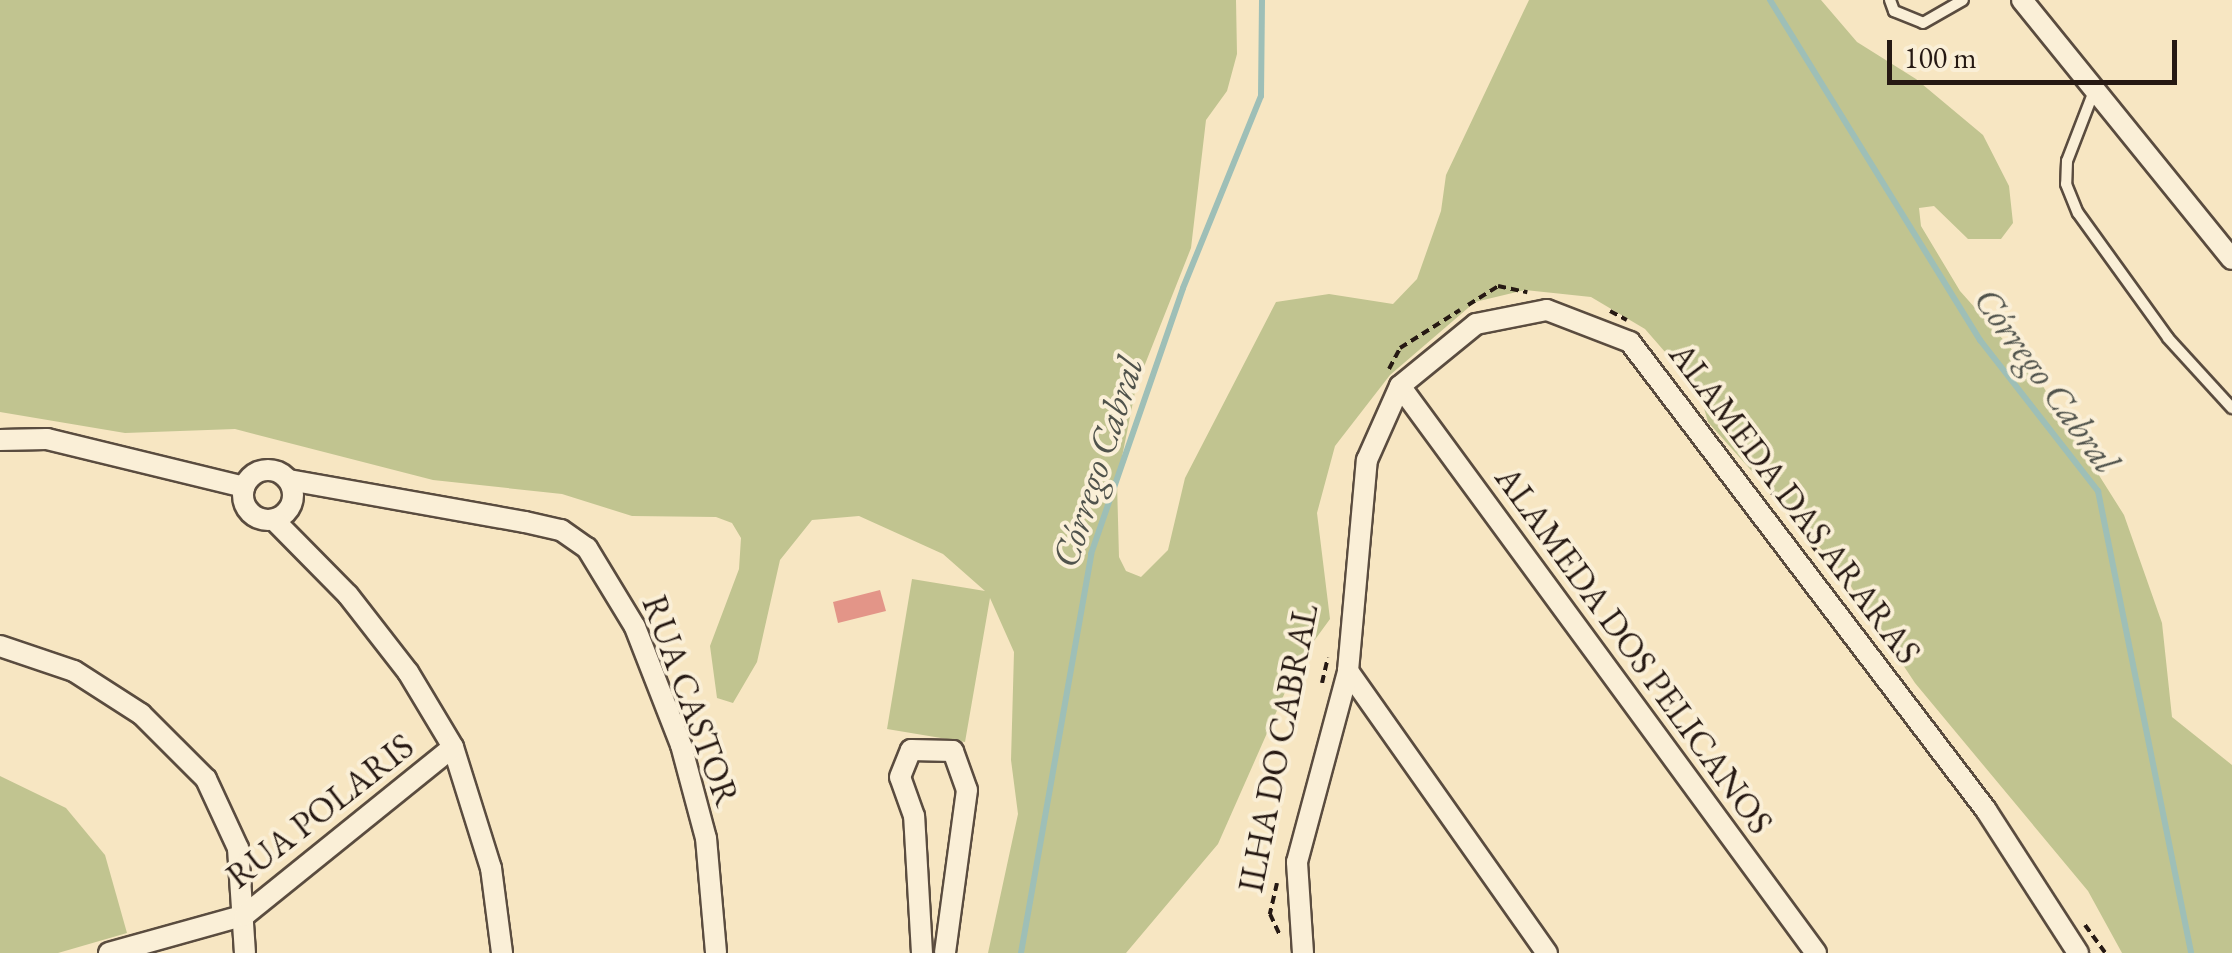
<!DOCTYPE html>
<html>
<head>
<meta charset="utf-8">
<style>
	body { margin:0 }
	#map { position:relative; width:2232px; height:953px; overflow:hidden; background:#f7e6c2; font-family:"EB Garamond",serif }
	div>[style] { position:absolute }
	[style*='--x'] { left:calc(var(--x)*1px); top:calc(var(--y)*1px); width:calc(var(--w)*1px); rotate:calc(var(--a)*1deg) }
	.green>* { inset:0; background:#c1c490 }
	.stream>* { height:6px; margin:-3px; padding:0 3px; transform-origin:3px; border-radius:3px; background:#9ebfb7 }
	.building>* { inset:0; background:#e39588 }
	.path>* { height:4px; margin-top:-2px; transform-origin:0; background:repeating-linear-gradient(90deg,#261913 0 8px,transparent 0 13px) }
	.roads { filter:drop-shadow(2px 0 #5a4c3f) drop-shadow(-2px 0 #5a4c3f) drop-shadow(0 2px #5a4c3f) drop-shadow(0 -2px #5a4c3f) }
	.lane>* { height:10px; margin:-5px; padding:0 5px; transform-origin:5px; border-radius:5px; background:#faefd7 }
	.street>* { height:20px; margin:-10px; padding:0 10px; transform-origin:10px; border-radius:10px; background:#faefd7 }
	.street>.ring { margin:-10px; padding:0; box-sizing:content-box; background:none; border:20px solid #faefd7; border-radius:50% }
	span { translate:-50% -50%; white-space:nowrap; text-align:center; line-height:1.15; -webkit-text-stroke:8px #faefd7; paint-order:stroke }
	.street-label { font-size:35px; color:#261913 }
	.water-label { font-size:38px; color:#50534c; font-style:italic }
	.scale { position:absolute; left:1887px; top:40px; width:290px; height:45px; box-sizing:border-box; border:5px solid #261913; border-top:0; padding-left:12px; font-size:30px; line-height:35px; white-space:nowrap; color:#261913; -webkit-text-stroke:8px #faefd7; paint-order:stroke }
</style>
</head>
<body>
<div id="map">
	<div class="green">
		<i style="clip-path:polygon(0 0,1236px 0,1237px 54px,1227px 91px,1206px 120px,1191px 248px,1136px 387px,1117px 482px,1119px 557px,1126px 571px,1141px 577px,1168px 550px,1185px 478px,1276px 302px,1329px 294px,1393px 304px,1417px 279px,1441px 211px,1446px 175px,1529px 0,1821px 0,1857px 42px,1916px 79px,1983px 135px,2009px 186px,2013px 223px,2001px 239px,1968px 239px,1934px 206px,1919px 208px,1921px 226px,1960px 291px,2039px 380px,2124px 515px,2162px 623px,2172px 717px,2232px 765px,2232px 953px,2122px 953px,2088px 891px,1915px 683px,1840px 570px,1708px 422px,1699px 391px,1645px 329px,1591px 297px,1525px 290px,1475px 302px,1390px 375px,1335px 446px,1317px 513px,1330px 619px,1298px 663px,1218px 844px,1126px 953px,988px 953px,1018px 814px,1011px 760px,1014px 652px,990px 598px,965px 742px,887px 729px,912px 579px,985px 591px,943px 554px,859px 516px,812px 520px,780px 560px,757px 662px,733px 703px,717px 698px,710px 646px,739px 569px,741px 538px,732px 523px,716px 517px,632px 516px,562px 494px,433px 480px,235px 429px,125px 433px,0 412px)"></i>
		<i style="clip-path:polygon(0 776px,66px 808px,105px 855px,127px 933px,58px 953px,0 953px)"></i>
	</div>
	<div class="stream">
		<i style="--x:1770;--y:0;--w:400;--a:58.3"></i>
		<i style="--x:1980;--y:340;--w:192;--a:52"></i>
		<i style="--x:2098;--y:491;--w:471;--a:78.6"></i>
		<i style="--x:1021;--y:953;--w:405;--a:-80"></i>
		<i style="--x:1091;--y:554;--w:281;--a:-70.9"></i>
		<i style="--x:1183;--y:288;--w:207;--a:-67.9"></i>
		<i style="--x:1261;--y:96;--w:96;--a:-89.4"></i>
	</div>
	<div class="building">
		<i style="clip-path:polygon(880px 590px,886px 611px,838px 623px,833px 602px)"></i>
	</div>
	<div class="path">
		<i style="--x:1468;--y:305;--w:36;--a:-32"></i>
		<i style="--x:1498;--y:286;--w:30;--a:12"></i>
		<i style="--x:1610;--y:311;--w:19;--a:28"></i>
		<i style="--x:1389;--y:369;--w:24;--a:-62"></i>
		<i style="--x:1400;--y:348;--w:71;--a:-32.3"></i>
		<i style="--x:1756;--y:472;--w:235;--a:52.6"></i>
		<i style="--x:1322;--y:683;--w:26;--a:-77"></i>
		<i style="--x:1277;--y:883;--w:32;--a:103"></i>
		<i style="--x:1270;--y:914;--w:23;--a:65"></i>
		<i style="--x:2085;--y:925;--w:34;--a:54"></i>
	</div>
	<div class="roads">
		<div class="lane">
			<i style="--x:1890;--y:0;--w:12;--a:70"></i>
			<i style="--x:1894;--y:11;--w:31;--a:22"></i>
			<i style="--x:1923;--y:23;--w:46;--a:-29.9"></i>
			<i style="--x:2094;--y:91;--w:75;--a:111.1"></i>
			<i style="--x:2067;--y:161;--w:23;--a:92"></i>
			<i style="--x:2066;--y:184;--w:31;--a:68"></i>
			<i style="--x:2078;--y:213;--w:154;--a:54.2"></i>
			<i style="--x:2168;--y:338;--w:95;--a:47.6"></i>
		</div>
		<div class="street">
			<i style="--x:2022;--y:0;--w:333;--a:51"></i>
			<i style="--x:1400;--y:386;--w:703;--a:53.73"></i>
			<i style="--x:0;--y:440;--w:47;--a:-1.2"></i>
			<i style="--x:47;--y:439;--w:203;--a:13.7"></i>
			<i class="ring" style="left:243px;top:470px;width:30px;height:30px"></i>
			<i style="--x:289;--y:480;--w:240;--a:10.1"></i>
			<i style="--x:525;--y:522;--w:37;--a:13"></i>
			<i style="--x:561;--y:530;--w:32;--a:35"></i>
			<i style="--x:587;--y:548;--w:92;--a:58.7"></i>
			<i style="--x:635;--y:627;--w:127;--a:68.7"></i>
			<i style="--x:681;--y:745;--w:96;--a:75"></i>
			<i style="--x:706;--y:838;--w:115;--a:85"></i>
			<i style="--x:274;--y:520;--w:105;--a:45.4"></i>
			<i style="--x:348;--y:595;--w:98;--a:52.1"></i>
			<i style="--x:408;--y:672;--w:87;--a:59"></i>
			<i style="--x:453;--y:747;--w:127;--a:72.6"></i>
			<i style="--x:491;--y:868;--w:86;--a:82.6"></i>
			<i style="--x:0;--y:646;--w:78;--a:18.7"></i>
			<i style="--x:74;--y:671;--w:80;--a:32.7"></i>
			<i style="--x:141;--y:714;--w:92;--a:45"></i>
			<i style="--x:206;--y:779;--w:76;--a:65.1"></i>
			<i style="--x:238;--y:848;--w:105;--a:86.2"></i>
			<i style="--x:1348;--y:671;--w:345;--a:54.8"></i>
			<i style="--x:109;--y:953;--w:141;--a:-15.6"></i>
			<i style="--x:245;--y:915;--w:267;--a:-38.9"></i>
			<i style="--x:922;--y:953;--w:137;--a:-93.3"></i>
			<i style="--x:914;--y:816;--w:41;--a:-109.7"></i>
			<i style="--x:900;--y:777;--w:29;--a:-68"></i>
			<i style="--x:911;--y:750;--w:42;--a:1.4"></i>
			<i style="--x:953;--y:751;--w:41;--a:70.3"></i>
			<i style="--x:967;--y:790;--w:164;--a:97.7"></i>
			<i style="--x:1303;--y:953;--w:91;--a:-93.8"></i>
			<i style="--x:1297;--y:862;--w:198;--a:-75"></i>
			<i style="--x:1348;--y:671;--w:212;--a:-84.9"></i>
			<i style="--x:1367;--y:460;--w:81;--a:-66"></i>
			<i style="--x:1400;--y:386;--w:98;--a:-39.2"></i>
			<i style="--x:1476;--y:324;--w:72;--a:-11.2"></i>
			<i style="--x:1547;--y:310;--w:89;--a:21.1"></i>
			<i style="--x:1630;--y:342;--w:588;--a:52.74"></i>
			<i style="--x:1986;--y:810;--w:170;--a:57.2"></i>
		</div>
	</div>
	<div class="street-label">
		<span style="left:1795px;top:503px;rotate:53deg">ALAMEDA DAS ARARAS</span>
		<span style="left:1634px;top:650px;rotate:54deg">ALAMEDA DOS PELICANOS</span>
		<span style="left:691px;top:701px;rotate:70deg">RUA CASTOR</span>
		<span style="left:1278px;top:748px;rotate:-79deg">ILHA DO CABRAL</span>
		<span style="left:320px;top:811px;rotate:-38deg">RUA POLARIS</span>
	</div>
	<div class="water-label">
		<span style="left:2047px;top:380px;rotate:54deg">Córrego Cabral</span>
		<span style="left:1097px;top:462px;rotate:-72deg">Córrego Cabral</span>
	</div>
	<div class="scale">100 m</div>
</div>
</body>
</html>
